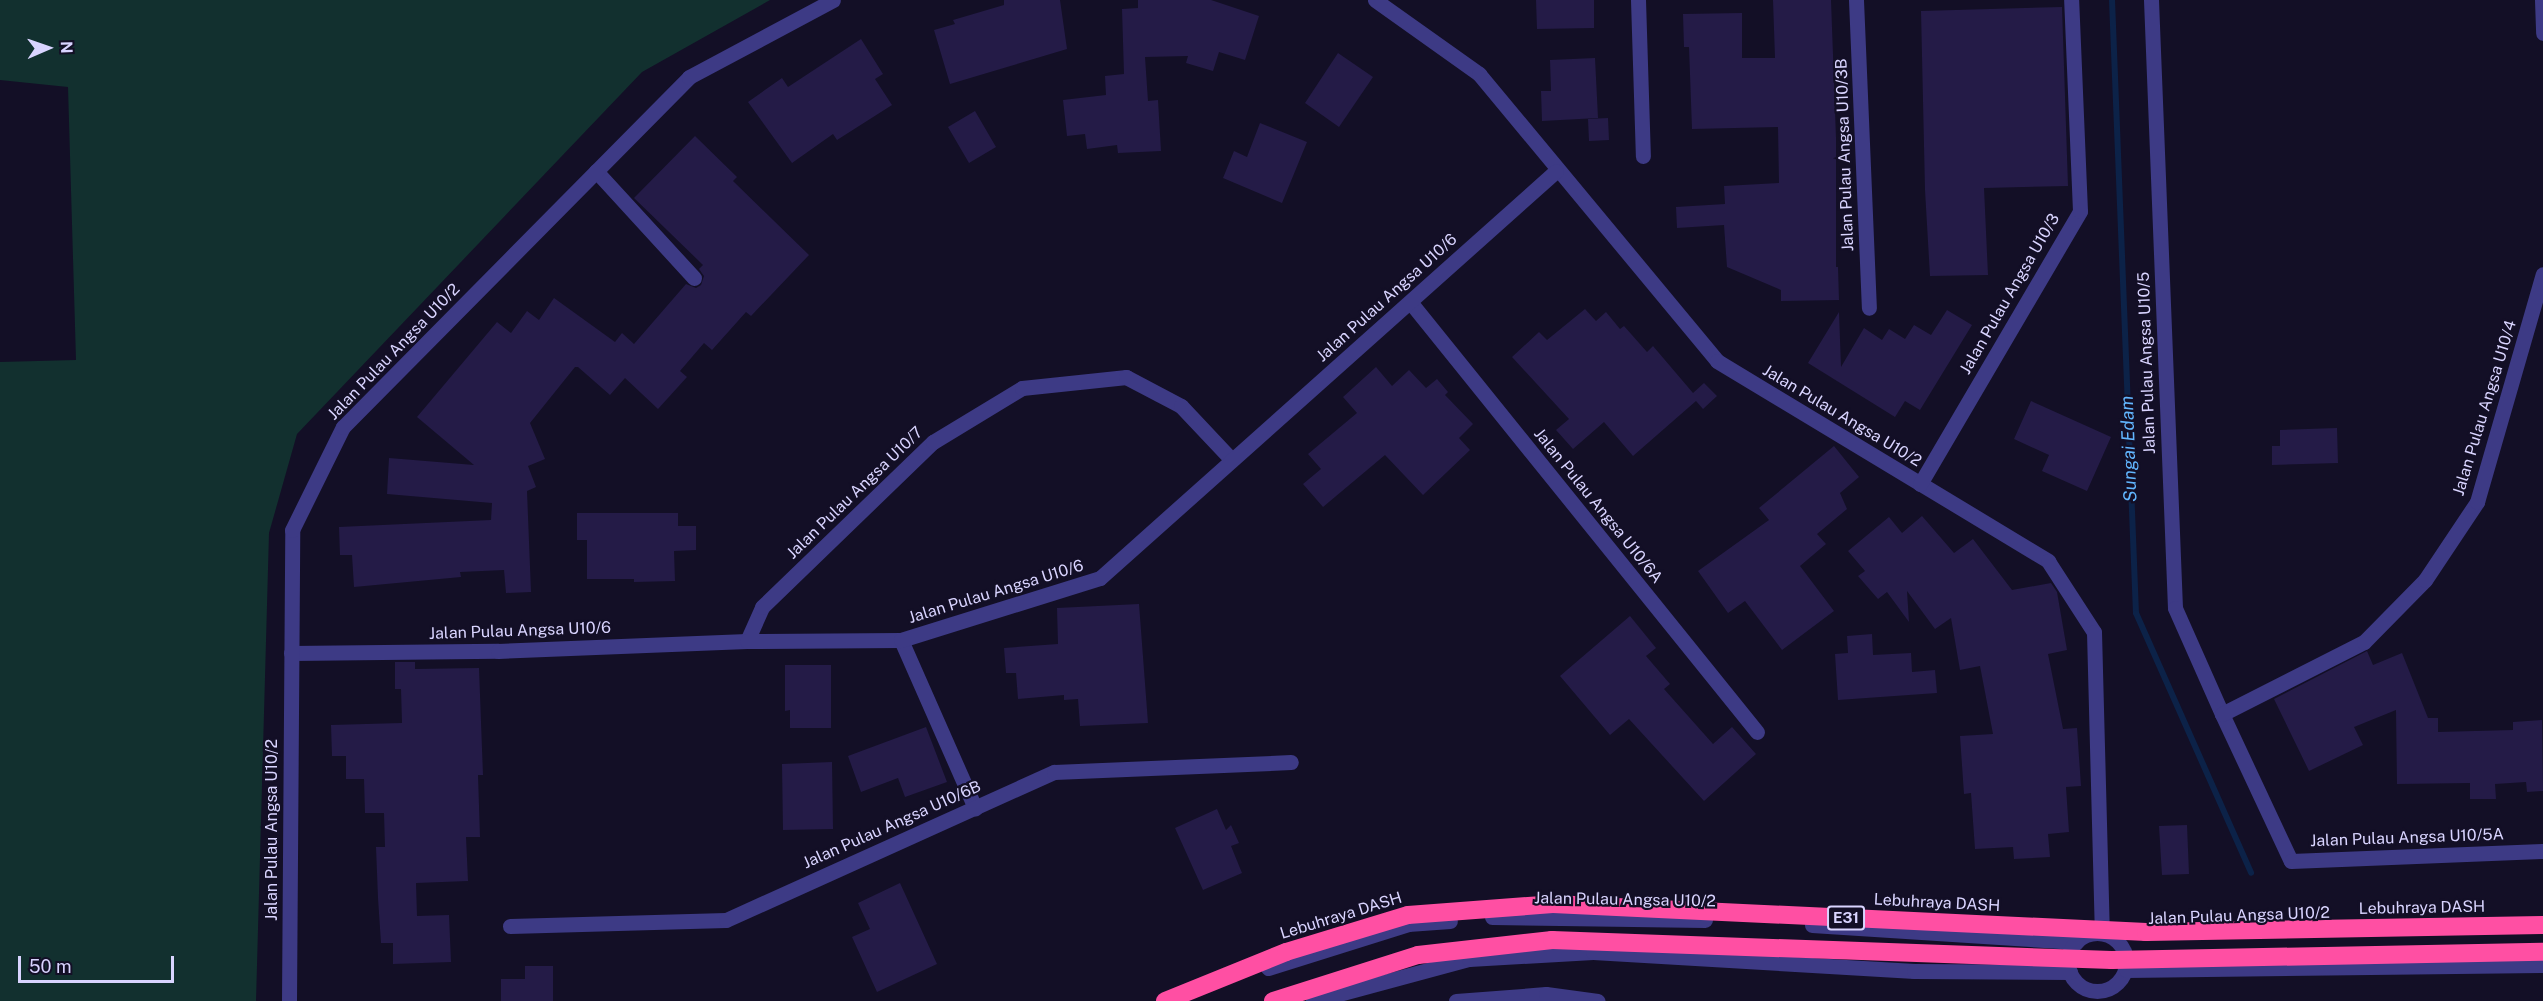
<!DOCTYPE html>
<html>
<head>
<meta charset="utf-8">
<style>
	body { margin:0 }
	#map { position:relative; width:2543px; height:1001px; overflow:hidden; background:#130f26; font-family:"Public Sans",sans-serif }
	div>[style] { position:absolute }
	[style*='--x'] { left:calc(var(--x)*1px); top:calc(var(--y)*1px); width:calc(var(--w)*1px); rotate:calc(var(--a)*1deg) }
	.green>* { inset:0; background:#12302f }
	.stream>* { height:6px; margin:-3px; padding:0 3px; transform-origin:3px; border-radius:3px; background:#0c2248 }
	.building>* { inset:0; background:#241b47 }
	.minor>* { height:15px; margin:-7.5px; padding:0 7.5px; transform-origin:7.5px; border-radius:7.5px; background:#3d3a85 }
	.minor>.ring { margin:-7.5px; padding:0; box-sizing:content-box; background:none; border:15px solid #3d3a85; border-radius:50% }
	.highway-bridge>* { height:18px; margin:-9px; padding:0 9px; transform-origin:9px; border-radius:9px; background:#ff4fa3 }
	span { translate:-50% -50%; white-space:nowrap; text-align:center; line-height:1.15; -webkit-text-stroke:4.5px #130f26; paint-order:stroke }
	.shield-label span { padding:2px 4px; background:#130f26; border:2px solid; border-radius:4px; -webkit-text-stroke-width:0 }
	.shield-label { font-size:15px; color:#d9d4ff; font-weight:700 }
	.street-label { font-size:16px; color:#d9d4ff }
	.water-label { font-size:18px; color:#62b6ff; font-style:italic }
	.north { position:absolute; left:18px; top:18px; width:60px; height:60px; -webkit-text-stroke:4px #130f26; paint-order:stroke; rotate:88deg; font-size:16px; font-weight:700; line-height:24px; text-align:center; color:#d9d4ff }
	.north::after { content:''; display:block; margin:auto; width:21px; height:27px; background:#d9d4ff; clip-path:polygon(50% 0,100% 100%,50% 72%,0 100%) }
	.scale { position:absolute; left:18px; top:956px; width:156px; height:27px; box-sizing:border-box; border:3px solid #d9d4ff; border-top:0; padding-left:8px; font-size:18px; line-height:21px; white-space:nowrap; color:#d9d4ff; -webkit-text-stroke:4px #130f26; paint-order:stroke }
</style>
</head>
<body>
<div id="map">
	<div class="green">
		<i style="clip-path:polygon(0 0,770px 0,642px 72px,297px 434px,269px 533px,256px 1001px,0 1001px,0 362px,76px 360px,68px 87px,0 80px)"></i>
	</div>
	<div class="stream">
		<i style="--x:2112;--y:0;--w:613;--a:87.76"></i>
		<i style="--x:2136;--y:613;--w:284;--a:66.1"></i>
	</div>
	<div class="building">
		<i style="clip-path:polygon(1004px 0,1060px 0,1067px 49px,950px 84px,934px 30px,955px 24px,953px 20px,1004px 5px)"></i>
		<i style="clip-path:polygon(1138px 0,1211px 0,1259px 16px,1245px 60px,1219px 52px,1213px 71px,1186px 63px,1188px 56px,1145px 57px,1148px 101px,1158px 100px,1161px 151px,1118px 153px,1117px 145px,1087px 149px,1085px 134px,1067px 136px,1063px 100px,1106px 95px,1105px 76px,1124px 74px,1122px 9px,1138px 8px)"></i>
		<i style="clip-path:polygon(1536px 0,1594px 0,1594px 28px,1537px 29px)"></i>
		<i style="clip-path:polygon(1773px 0,1831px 0,1836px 138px,1836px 267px,1838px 267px,1839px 300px,1781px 301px,1781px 290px,1727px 267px,1724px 225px,1677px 228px,1676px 207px,1725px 204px,1724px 186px,1779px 183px,1778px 127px,1692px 129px,1689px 47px,1684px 47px,1683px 14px,1742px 13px,1742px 58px,1775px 58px)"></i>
		<i style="clip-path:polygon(2062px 7px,2068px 186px,1984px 188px,1988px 275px,1930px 276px,1925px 190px,1921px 11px)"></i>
		<i style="clip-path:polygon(861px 39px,883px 74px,875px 79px,892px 105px,837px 140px,833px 134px,792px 163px,748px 102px,782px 78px,788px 87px)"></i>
		<i style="clip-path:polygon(1338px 53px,1373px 77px,1339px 127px,1305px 103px)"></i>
		<i style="clip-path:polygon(1595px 58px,1598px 118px,1542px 121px,1541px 91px,1551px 91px,1550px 60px)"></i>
		<i style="clip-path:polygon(975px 111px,996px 147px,969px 163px,948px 127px)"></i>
		<i style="clip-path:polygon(1608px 118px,1609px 140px,1589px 141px,1588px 119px)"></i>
		<i style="clip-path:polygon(1260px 123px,1307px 142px,1282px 203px,1223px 178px,1234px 151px,1247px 157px)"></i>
		<i style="clip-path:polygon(695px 136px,737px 177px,733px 181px,809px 255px,751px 316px,746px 312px,712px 350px,704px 343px,680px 371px,687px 377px,658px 409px,625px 378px,610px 395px,578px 367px,575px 367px,530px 423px,545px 459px,528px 466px,536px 487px,527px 491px,531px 592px,506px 593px,504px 570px,460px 572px,461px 577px,354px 587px,352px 555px,340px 555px,339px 527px,491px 520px,492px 503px,387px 494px,389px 458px,474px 465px,417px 417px,497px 322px,511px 333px,527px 311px,539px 320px,554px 298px,615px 342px,622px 333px,634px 344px,686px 284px,696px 288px,701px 285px,704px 276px,699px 269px,703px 265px,634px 198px)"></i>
		<i style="clip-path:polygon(1585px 309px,1596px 321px,1606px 312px,1620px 329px,1624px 326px,1647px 352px,1653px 346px,1693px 393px,1704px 383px,1717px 396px,1703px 409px,1696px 401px,1633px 456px,1604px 422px,1573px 449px,1556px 430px,1569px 419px,1512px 357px,1539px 332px,1547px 340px)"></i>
		<i style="clip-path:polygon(1947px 310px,1972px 325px,1920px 410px,1905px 401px,1895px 417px,1808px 363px,1839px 312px,1841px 367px,1864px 328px,1882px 340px,1889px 329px,1905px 339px,1914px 325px,1931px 335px)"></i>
		<i style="clip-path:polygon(1376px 367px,1392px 386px,1409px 370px,1426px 388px,1437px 379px,1448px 392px,1445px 395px,1473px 424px,1459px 438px,1470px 450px,1423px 495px,1385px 455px,1323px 507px,1303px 484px,1321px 469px,1308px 454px,1357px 413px,1343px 397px)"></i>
		<i style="clip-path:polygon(2031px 401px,2111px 437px,2087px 491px,2042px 471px,2049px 455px,2014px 439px)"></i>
		<i style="clip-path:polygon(2337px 428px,2338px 463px,2272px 465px,2272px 446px,2280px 446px,2280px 430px)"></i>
		<i style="clip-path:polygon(1834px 446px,1859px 477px,1840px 493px,1847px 509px,1817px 534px,1826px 544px,1800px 566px,1834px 611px,1782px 650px,1745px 601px,1728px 613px,1698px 571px,1769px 520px,1759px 508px)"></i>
		<i style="clip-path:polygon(577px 513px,678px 513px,678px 526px,696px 526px,696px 550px,674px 551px,675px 581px,634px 582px,634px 579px,587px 579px,587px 540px,577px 540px)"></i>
		<i style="clip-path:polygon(1922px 516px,1954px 553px,1973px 539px,2012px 590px,2051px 583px,2057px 592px,2067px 650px,2048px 654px,2063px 729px,2077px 728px,2081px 786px,2066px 787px,2069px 832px,2048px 834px,2050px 857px,2014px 859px,2013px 847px,1975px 849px,1971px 793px,1964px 794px,1960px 736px,1993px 734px,1980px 666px,1960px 670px,1951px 618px,1935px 629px,1907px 591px,1909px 622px,1887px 592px,1878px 599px,1858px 576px,1865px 571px,1848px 551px,1889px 517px,1902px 533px)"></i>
		<i style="clip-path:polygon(1139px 604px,1148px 723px,1080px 726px,1078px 699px,1064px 700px,1064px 695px,1018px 699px,1016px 673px,1006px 673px,1004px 648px,1058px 644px,1057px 608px)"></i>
		<i style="clip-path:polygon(1630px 616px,1656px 648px,1646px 656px,1670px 684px,1664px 689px,1713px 744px,1732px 727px,1756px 754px,1704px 801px,1629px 719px,1610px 735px,1560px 676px)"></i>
		<i style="clip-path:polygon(1872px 634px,1873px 655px,1911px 653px,1912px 672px,1935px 670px,1937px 693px,1838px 700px,1835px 654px,1848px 653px,1847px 636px)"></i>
		<i style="clip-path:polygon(2367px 651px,2373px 665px,2402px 653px,2428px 718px,2438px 718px,2438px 732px,2513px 730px,2513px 722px,2542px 720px,2543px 791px,2527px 792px,2526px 782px,2495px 784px,2496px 799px,2470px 799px,2470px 783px,2397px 784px,2396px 710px,2354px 727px,2363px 745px,2309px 771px,2274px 699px)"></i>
		<i style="clip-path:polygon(395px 662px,415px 662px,415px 669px,479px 668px,483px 775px,478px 775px,480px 837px,466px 837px,468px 881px,416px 883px,417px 916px,449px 915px,451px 962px,393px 964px,393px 943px,381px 943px,378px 898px,376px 847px,385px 847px,384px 813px,365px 813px,364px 779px,346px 779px,346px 756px,332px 756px,331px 725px,402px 723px,401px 689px,395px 689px)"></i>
		<i style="clip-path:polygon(785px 665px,831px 665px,831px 728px,790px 728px,790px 710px,785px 711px)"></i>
		<i style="clip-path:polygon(926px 727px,947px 782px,905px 797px,898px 778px,861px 792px,848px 756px)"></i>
		<i style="clip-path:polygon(832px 762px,833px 829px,783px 830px,782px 764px)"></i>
		<i style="clip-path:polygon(1217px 809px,1226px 830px,1231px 825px,1239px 843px,1231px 846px,1242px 873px,1203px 890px,1175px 828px)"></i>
		<i style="clip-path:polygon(2187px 825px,2189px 874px,2162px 875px,2159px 826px)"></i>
		<i style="clip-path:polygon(900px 883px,937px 964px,877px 992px,852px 937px,870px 929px,858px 903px)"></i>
		<i style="clip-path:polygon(525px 966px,553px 966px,553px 1001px,501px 1001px,501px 979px,525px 979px)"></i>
	</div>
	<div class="minor">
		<i style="--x:1375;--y:0;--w:128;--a:35.4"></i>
		<i style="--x:1479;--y:74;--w:373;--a:50.3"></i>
		<i style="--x:1717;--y:361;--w:387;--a:31.1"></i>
		<i style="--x:2048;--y:561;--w:85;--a:57.1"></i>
		<i style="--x:2094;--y:632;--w:300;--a:88.5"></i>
		<i style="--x:1638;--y:0;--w:156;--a:88.2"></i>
		<i style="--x:1856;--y:0;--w:308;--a:87.6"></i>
		<i style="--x:2151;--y:0;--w:608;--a:87.74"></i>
		<i style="--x:2175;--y:608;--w:116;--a:66.1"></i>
		<i style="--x:2222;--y:714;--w:162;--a:64.9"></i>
		<i style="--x:2291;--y:861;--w:252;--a:-2.3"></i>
		<i style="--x:2542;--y:0;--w:33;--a:88"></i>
		<i style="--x:596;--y:171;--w:145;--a:47.5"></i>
		<i style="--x:1411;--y:303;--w:551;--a:51.11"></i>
		<i style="--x:1920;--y:484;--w:316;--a:-59.6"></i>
		<i style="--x:2080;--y:211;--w:211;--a:-92.4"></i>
		<i style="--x:901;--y:640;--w:184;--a:66.2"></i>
		<i style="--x:747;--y:641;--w:37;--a:-66"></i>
		<i style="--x:762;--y:607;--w:238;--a:-44"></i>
		<i style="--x:933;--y:442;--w:104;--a:-31.2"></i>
		<i style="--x:1022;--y:388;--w:105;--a:-6"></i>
		<i style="--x:1126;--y:377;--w:62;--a:27.8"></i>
		<i style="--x:1181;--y:406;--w:73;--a:46.7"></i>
		<i style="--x:291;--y:653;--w:207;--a:-0.6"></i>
		<i style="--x:498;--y:651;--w:249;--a:-2.3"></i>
		<i style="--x:747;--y:641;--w:154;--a:-0.4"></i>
		<i style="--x:901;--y:640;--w:208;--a:-17.3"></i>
		<i style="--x:1100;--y:578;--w:611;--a:-41.75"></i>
		<i style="--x:2222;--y:714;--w:159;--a:-26.9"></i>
		<i style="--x:2364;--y:642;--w:87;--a:-45.5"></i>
		<i style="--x:2425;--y:580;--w:94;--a:-56.3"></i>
		<i style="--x:2477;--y:502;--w:237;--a:-73.9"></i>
		<i style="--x:1492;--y:917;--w:213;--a:0.8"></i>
		<i style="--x:1812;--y:925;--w:265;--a:3.7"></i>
		<i style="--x:510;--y:926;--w:216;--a:-1.6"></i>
		<i style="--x:726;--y:920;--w:360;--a:-24.3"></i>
		<i style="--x:1054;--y:772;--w:237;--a:-2.4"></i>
		<i class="ring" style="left:2068px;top:933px;width:43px;height:43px"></i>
		<i style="--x:1268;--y:968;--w:147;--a:-17.4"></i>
		<i style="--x:1408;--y:924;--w:42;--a:-4.1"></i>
		<i style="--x:2126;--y:970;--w:417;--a:-0.7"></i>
		<i style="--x:289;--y:1001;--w:471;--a:-89.6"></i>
		<i style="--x:292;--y:530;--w:115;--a:-63.7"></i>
		<i style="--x:343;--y:427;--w:492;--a:-45.3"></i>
		<i style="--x:689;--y:77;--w:163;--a:-28.1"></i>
		<i style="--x:1313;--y:1001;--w:162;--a:-15.1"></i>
		<i style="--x:1469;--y:959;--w:124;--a:-3.2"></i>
		<i style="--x:1593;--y:952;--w:322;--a:3.4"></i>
		<i style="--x:1914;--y:971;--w:156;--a:0.4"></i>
		<i style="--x:1456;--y:1001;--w:90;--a:-4.4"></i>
		<i style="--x:1546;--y:994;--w:52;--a:7.7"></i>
	</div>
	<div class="highway-bridge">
		<i style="--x:1165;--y:1001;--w:131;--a:-22"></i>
		<i style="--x:1286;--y:952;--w:127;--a:-16.9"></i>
		<i style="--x:1408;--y:915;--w:145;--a:-4.3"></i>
		<i style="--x:1553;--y:904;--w:594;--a:2.7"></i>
		<i style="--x:2146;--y:932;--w:397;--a:-1"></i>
		<i style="--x:1273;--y:1001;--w:152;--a:-17.6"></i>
		<i style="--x:1418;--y:955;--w:135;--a:-6.4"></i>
		<i style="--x:1552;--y:940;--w:560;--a:2.05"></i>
		<i style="--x:2112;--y:960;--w:431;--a:-1.1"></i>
	</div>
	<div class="shield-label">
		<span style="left:1846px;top:918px">E31</span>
	</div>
	<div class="street-label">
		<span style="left:1845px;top:155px;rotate:-92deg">Jalan Pulau Angsa U10/3B</span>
		<span style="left:2010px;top:294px;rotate:-60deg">Jalan Pulau Angsa U10/3</span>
		<span style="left:1387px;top:298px;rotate:-42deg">Jalan Pulau Angsa U10/6</span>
		<span style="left:394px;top:352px;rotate:-46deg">Jalan Pulau Angsa U10/2</span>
		<span style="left:2147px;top:363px;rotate:-92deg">Jalan Pulau Angsa U10/5</span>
		<span style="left:2485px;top:408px;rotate:-73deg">Jalan Pulau Angsa U10/4</span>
		<span style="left:1842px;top:416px;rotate:31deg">Jalan Pulau Angsa U10/2</span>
		<span style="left:855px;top:493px;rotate:-44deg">Jalan Pulau Angsa U10/7</span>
		<span style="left:1598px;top:506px;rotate:51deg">Jalan Pulau Angsa U10/6A</span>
		<span style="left:996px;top:592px;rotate:-17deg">Jalan Pulau Angsa U10/6</span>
		<span style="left:520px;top:631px;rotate:-2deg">Jalan Pulau Angsa U10/6</span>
		<span style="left:892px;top:825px;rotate:-24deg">Jalan Pulau Angsa U10/6B</span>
		<span style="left:272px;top:830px;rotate:-90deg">Jalan Pulau Angsa U10/2</span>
		<span style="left:2407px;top:838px;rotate:-2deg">Jalan Pulau Angsa U10/5A</span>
		<span style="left:1625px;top:900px;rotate:1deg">Jalan Pulau Angsa U10/2</span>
		<span style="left:1937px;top:903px;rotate:3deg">Lebuhraya DASH</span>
		<span style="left:2422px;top:908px;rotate:-1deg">Lebuhraya DASH</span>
		<span style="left:1341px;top:916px;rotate:-17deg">Lebuhraya DASH</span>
		<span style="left:2239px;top:916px;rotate:-2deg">Jalan Pulau Angsa U10/2</span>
	</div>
	<div class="water-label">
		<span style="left:2129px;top:449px;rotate:-92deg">Sungai Edam</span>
	</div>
	<div class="north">N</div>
	<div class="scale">50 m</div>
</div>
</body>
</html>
